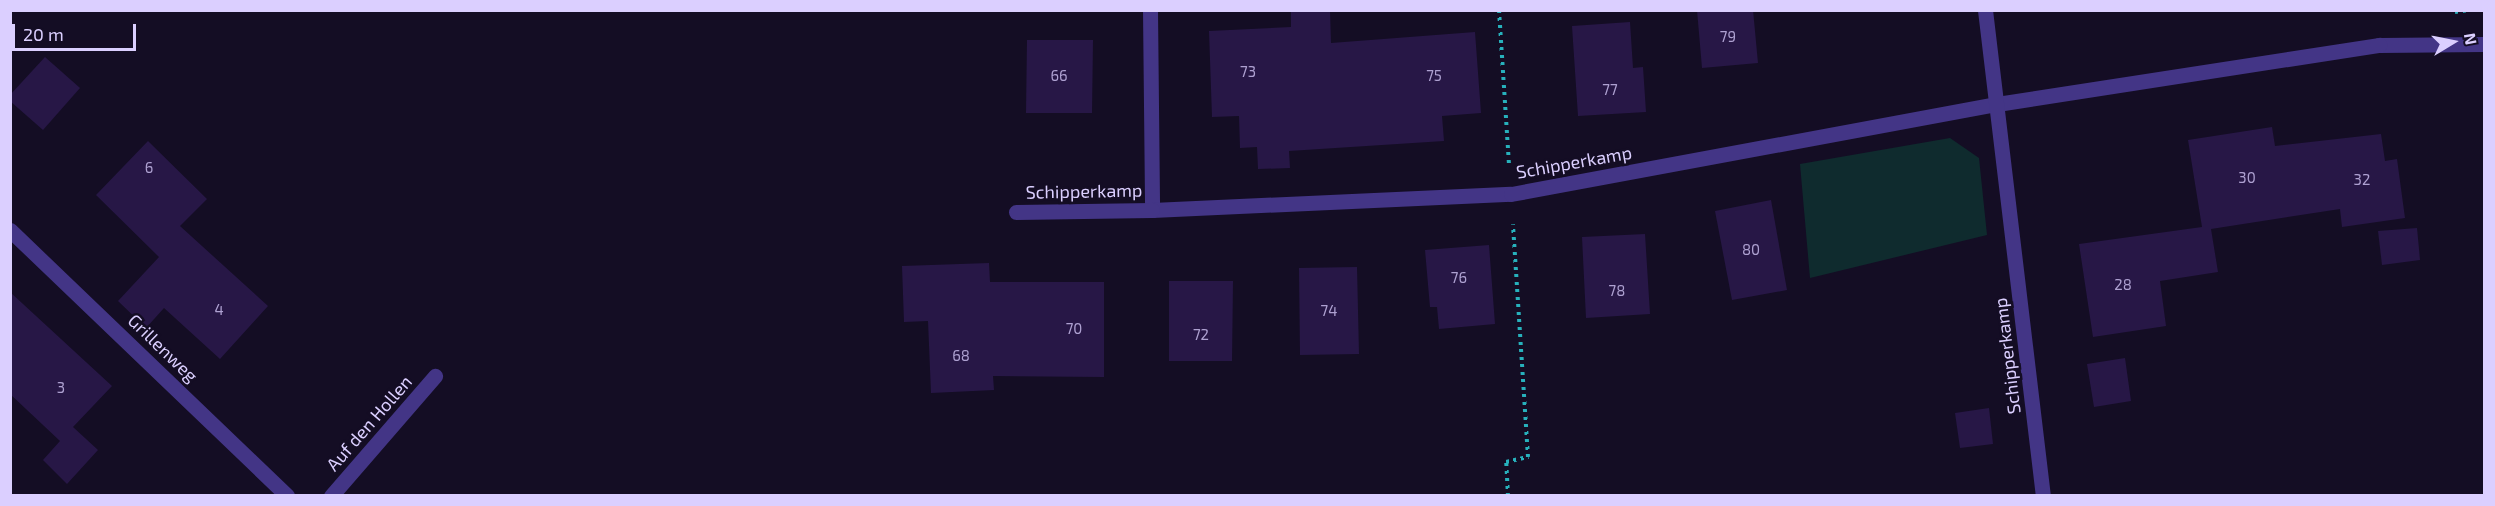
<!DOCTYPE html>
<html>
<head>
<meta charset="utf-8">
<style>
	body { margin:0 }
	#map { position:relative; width:2495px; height:506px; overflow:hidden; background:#140d24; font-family:"Exo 2",sans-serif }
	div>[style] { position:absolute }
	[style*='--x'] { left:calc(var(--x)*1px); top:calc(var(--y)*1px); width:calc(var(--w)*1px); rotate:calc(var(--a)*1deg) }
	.green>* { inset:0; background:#0f2b2e }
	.building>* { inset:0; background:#271746 }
	.path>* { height:4px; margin-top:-2px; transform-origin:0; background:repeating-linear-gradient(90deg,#27b1bc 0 3px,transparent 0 7.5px) }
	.service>* { height:15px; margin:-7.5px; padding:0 7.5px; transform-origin:7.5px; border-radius:7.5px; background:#433586 }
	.minor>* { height:15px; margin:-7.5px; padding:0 7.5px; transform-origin:7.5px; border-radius:7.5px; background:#433586 }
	span { translate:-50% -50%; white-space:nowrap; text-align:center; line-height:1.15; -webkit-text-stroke:5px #140d24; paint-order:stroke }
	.number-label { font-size:15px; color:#aea1d1 }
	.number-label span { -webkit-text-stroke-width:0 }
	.street-label { font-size:18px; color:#dbcfff }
	.frame { position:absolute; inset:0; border:12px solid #dbcfff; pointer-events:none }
	.north { position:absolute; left:2423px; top:12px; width:60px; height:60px; -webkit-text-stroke:4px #140d24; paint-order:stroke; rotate:80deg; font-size:16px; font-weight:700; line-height:24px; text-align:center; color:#dbcfff }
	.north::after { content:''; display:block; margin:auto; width:21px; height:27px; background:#dbcfff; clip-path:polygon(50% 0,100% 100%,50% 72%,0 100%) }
	.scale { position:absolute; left:12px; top:24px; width:124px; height:27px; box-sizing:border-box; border:3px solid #dbcfff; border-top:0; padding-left:8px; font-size:18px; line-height:21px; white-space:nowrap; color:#dbcfff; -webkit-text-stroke:4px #140d24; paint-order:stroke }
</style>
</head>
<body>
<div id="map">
	<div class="green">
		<i style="clip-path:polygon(1950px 138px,1979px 158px,1987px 235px,1810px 278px,1800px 164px)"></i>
	</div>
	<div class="building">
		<i style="clip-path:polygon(1291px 10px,1330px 10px,1331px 43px,1475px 32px,1481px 113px,1442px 116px,1444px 141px,1289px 151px,1290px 168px,1258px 169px,1257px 147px,1240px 148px,1239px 116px,1212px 117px,1209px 31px,1291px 27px)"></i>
		<i style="clip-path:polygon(1697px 10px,1753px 10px,1758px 63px,1702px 68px)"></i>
		<i style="clip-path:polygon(1630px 22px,1633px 68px,1643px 67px,1646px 112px,1578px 116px,1572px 26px)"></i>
		<i style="clip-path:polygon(1027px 40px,1093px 40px,1092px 113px,1026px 113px)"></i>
		<i style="clip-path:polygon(45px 57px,80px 88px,43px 130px,10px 101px,10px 95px)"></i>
		<i style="clip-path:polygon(2272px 127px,2275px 146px,2381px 134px,2385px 161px,2397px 159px,2405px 218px,2342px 227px,2340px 209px,2211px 229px,2218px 272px,2160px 281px,2166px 326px,2093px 337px,2079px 244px,2202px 227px,2188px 140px)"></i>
		<i style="clip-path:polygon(148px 141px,207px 199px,180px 226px,268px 306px,220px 359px,164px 308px,146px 328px,118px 301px,159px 257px,96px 195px)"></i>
		<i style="clip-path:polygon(1771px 200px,1787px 290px,1732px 300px,1715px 211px)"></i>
		<i style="clip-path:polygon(2417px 228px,2420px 260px,2382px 265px,2378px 231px)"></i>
		<i style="clip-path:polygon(1645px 234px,1650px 314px,1586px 318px,1582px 237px)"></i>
		<i style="clip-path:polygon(1489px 245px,1495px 324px,1439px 329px,1437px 307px,1430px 307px,1425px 250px)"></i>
		<i style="clip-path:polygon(989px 263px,990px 282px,1104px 282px,1104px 377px,993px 376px,994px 390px,931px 393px,928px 321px,904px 322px,902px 266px)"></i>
		<i style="clip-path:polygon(1357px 267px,1359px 354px,1300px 355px,1299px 268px)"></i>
		<i style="clip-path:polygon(1169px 281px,1233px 281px,1232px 361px,1169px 361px)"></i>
		<i style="clip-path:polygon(10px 292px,112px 386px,73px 427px,98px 450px,67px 484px,43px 460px,60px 441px,10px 394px)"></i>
		<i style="clip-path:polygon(2125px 358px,2131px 401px,2094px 407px,2087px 364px)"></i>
		<i style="clip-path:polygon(1989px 408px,1993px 444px,1960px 448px,1955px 413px)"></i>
	</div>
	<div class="path">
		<i style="--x:1499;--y:10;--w:155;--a:86.3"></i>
		<i style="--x:2455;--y:12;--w:14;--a:-8"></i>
		<i style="--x:1508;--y:496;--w:34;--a:-93"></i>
		<i style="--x:1506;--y:462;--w:23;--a:-13"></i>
		<i style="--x:1528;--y:457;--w:233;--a:-93.7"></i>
	</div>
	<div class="service">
		<i style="--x:2379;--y:45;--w:105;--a:-0.5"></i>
	</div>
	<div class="minor">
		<i style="--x:1150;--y:10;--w:200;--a:89.4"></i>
		<i style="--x:1152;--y:210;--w:359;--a:-2.6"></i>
		<i style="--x:1511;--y:194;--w:494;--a:-10.5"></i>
		<i style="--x:1997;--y:104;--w:387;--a:-8.8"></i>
		<i style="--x:1985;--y:10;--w:489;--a:83.2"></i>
		<i style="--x:1016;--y:212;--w:136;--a:-0.8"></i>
		<i style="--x:10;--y:230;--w:384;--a:43.8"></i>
		<i style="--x:331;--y:496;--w:159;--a:-49.1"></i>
	</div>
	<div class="number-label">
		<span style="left:1728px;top:37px">79</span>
		<span style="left:1248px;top:72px">73</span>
		<span style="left:1059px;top:76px">66</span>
		<span style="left:1434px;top:76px">75</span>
		<span style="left:1610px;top:90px">77</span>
		<span style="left:149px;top:168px">6</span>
		<span style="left:2247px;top:178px">30</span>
		<span style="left:2362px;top:180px">32</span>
		<span style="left:1751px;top:250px">80</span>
		<span style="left:1459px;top:278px">76</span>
		<span style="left:2123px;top:285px">28</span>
		<span style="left:1617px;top:291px">78</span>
		<span style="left:219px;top:310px">4</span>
		<span style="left:1329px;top:311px">74</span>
		<span style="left:1074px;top:329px">70</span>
		<span style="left:1201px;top:335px">72</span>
		<span style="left:961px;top:356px">68</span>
		<span style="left:61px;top:388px">3</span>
	</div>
	<div class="street-label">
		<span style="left:1574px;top:162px;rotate:-10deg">Schipperkamp</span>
		<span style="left:1084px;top:191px;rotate:-1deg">Schipperkamp</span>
		<span style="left:163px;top:348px;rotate:44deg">Grillenweg</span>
		<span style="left:2007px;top:356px;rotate:-97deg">Schipperkamp</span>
		<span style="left:369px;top:423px;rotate:-49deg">Auf den Hollen</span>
	</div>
	<div class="frame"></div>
	<div class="north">N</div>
	<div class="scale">20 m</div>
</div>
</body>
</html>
